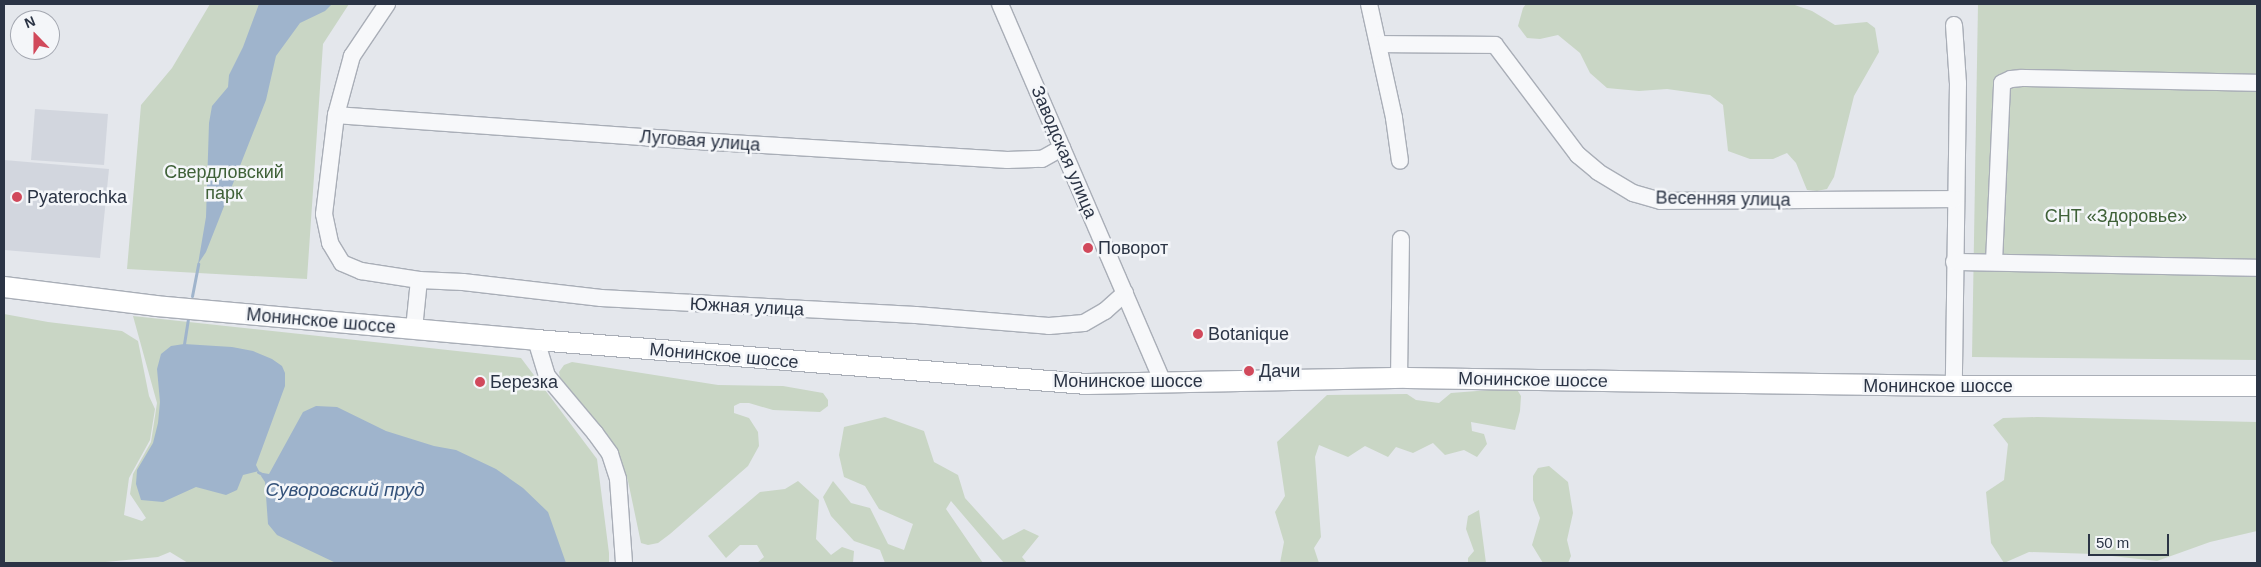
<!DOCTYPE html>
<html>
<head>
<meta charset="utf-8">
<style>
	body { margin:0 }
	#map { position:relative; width:2261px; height:567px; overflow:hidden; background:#e4e7ec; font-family:Arial,sans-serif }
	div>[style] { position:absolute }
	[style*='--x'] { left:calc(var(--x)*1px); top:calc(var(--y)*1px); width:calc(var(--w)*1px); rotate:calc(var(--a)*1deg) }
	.built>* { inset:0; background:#d2d6de }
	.green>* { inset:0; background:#c9d6c5 }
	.water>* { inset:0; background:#9fb4cc }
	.stream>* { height:3px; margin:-1.5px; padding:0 1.5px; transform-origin:1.5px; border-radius:1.5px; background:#9fb4cc }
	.roads { filter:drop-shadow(1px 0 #a9aeb7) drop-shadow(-1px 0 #a9aeb7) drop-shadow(0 1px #a9aeb7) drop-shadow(0 -1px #a9aeb7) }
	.minor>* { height:16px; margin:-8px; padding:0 8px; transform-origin:8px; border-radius:8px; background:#f7f8fa }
	.major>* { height:20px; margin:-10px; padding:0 10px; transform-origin:10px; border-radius:10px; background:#fff }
	.dots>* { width:14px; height:14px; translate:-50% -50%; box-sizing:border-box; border:2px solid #f4f6f9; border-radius:50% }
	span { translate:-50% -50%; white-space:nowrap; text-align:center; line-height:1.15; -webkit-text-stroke:5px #f4f6f9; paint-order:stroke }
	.street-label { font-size:18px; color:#2b3445 }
	.park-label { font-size:18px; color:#3f6138 }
	.poi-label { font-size:18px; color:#2b3445 }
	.left { translate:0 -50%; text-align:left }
	.water-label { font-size:19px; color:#34527a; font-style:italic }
	.frame { position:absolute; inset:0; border:5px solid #2b3445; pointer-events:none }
	.north { position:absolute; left:10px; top:10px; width:50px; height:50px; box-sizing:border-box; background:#f4f6f9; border:1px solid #a4a8b1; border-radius:50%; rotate:338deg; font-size:14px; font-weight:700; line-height:20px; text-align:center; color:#2b3445 }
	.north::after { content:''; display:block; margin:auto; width:18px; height:22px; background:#d1495b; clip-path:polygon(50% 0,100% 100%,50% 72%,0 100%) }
	.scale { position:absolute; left:2088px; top:534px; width:81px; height:22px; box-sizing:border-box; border:2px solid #2b3445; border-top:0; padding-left:6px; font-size:15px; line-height:18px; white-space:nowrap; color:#2b3445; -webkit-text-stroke:4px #f4f6f9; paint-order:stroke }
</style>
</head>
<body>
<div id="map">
	<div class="built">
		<i style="clip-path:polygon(35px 109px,108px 114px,104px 165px,31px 160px)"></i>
		<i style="clip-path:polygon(4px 160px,109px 169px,100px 258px,4px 250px)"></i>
	</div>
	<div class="green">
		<i style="clip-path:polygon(210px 4px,349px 4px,323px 44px,307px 279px,127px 269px,141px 105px,172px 68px)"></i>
		<i style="clip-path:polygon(1526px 4px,1792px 4px,1812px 11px,1835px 25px,1867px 22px,1875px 28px,1879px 52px,1854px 96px,1834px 177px,1827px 189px,1817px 191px,1807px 190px,1796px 163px,1787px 153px,1773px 159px,1750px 159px,1728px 151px,1723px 105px,1710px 95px,1667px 89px,1639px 91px,1607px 88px,1590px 73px,1580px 53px,1558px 35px,1540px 39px,1527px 38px,1518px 26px,1523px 8px)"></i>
		<i style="clip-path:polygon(1978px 4px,2257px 4px,2257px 360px,1972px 357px)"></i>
		<i style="clip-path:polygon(4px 314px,48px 322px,122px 331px,138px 341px,149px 396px,155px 409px,150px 440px,129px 478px,124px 515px,142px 521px,146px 518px,130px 494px,133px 474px,151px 442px,157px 403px,133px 316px,521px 358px,597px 459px,609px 553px,609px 563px,188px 563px,170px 552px,158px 557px,95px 563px,4px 563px)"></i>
		<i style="clip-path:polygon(572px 362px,718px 385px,783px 386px,823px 393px,828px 400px,828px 406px,820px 412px,773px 410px,749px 403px,740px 403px,734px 406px,734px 413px,749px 418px,758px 432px,759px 446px,748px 466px,670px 534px,658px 543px,648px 545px,641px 543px,628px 481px,614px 445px,561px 383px,559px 372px,564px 365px)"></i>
		<i style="clip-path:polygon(1516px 388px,1521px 396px,1520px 411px,1515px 430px,1471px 422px,1472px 431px,1484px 434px,1487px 444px,1477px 457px,1464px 450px,1445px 455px,1433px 443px,1413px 453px,1396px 447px,1388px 457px,1365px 446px,1348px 457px,1319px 445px,1315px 457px,1321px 537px,1314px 548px,1319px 563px,1280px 563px,1284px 542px,1275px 512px,1285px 496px,1277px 442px,1327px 395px,1407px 394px,1416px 400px,1439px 403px,1451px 393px)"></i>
		<i style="clip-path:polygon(885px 417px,924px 431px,934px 462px,958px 475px,965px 498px,1003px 540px,1024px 529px,1039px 536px,1022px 557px,1027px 563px,1004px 563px,951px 501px,946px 509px,983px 563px,885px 563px,880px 550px,854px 541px,831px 516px,823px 497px,833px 481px,851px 503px,870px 508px,888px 544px,904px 550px,913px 524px,879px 509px,865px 486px,844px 477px,839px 455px,844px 427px)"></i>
		<i style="clip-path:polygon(2037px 417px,2257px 422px,2257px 531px,2210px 542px,2157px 561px,2094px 554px,2029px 552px,2004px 563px,1991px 543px,1986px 492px,2004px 480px,2008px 444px,1993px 425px,2003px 418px)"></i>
		<i style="clip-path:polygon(1549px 466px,1568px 482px,1573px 513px,1567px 540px,1571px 556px,1568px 563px,1543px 563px,1532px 545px,1540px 518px,1533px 500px,1533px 476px,1538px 468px)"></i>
		<i style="clip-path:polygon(798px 481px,819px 500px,816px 539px,831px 555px,842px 547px,854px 551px,853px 563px,757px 563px,764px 557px,757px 545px,740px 545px,726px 558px,708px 536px,760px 492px,785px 489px)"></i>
		<i style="clip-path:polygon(1479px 510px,1486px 563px,1468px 563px,1468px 558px,1474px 551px,1466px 529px,1468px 516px)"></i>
	</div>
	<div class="water">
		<i style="clip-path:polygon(259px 4px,332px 4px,325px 11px,300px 23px,276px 56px,266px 100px,206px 252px,198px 264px,206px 217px,209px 123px,212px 106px,228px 87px,229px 75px,243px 47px)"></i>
		<i style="clip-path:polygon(184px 344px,232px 347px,253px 351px,272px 359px,282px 366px,285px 373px,285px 386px,256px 465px,259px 471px,243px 475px,237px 490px,226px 495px,196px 487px,163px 502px,141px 500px,136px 484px,137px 470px,153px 443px,158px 423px,160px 402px,157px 369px,161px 354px,171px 346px)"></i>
		<i style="clip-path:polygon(316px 406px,337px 407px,386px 431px,434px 446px,456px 450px,496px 469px,523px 488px,548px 512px,566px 563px,336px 563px,277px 535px,268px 524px,265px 482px,261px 476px,263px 473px,269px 474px,303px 412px)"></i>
	</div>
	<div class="stream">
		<i style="--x:192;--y:296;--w:33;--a:-79"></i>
		<i style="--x:184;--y:344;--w:25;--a:-81"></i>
		<i style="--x:258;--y:472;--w:4;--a:27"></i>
	</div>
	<div class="roads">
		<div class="minor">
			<i style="--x:387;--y:4;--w:63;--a:123.9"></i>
			<i style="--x:352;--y:56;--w:61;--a:105.2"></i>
			<i style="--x:336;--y:115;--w:100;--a:96.9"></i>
			<i style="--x:324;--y:214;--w:30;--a:78"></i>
			<i style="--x:330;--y:243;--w:23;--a:59"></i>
			<i style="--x:342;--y:263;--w:21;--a:23"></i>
			<i style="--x:361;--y:271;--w:59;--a:8.8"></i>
			<i style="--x:419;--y:280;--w:44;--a:2.6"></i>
			<i style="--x:463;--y:282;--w:139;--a:6.6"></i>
			<i style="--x:601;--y:298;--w:315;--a:3.1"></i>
			<i style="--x:916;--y:315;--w:133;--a:4.7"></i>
			<i style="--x:1049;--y:326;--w:35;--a:-5"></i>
			<i style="--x:1084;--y:323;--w:24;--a:-30"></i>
			<i style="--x:1105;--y:311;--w:27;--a:-42"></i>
			<i style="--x:1000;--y:4;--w:413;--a:66.7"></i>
			<i style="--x:1369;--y:4;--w:117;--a:77.6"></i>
			<i style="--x:1394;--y:118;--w:43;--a:82.1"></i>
			<i style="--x:1954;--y:25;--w:58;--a:86.1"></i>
			<i style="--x:1958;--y:83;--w:303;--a:90.8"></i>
			<i style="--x:1379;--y:44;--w:116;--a:0.5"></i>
			<i style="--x:1495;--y:45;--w:138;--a:53"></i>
			<i style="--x:1578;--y:155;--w:26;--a:40"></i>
			<i style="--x:1598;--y:172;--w:41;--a:31"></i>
			<i style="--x:1633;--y:193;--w:29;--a:16"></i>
			<i style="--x:1661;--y:201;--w:294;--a:-0.4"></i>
			<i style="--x:336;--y:115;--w:379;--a:4.1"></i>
			<i style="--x:714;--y:142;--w:294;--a:3.5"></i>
			<i style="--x:1007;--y:160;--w:35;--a:-2"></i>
			<i style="--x:1042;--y:159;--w:23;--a:-29"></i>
			<i style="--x:1954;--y:262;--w:303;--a:1.1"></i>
			<i style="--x:1994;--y:262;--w:179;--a:-87.4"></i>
			<i style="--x:2002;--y:83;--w:10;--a:-24"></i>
			<i style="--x:2011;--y:79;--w:11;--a:-5"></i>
			<i style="--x:2022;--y:78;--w:235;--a:1.2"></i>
			<i style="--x:414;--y:329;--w:49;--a:-84.2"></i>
			<i style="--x:536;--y:340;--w:38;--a:73"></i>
			<i style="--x:547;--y:376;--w:75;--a:49.9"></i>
			<i style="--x:595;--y:433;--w:26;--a:54"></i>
			<i style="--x:610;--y:454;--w:26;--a:72"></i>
			<i style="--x:618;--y:479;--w:84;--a:85.9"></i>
			<i style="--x:1399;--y:379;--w:140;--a:-89.2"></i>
		</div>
		<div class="major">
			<i style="--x:4;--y:287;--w:153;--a:7.1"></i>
			<i style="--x:156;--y:306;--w:382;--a:5.1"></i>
			<i style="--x:536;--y:340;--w:553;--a:4.57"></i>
			<i style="--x:1087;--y:384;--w:320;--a:-1.1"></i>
			<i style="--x:1407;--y:378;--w:547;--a:0.84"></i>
			<i style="--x:1954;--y:386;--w:303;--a:0"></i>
		</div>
	</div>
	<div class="dots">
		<i style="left:17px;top:197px;background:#d1495b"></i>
		<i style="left:1088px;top:248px;background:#d1495b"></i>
		<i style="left:1198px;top:334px;background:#d1495b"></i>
		<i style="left:1249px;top:371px;background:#d1495b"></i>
		<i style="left:480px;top:382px;background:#d1495b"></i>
	</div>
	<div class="street-label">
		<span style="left:700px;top:141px;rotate:4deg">Луговая улица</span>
		<span style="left:1064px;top:152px;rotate:67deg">Заводская улица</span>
		<span style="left:1723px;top:199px;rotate:1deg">Весенняя улица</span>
		<span style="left:747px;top:307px;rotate:3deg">Южная улица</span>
		<span style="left:321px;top:321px;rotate:5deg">Монинское шоссе</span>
		<span style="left:724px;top:356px;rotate:5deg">Монинское шоссе</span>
		<span style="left:1533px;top:380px;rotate:1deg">Монинское шоссе</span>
		<span style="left:1128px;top:381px">Монинское шоссе</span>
		<span style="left:1938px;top:386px">Монинское шоссе</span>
	</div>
	<div class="park-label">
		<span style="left:224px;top:183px">Свердловский<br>парк</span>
		<span style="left:2116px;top:216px">СНТ «Здоровье»</span>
	</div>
	<div class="poi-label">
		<span class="left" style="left:27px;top:197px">Pyaterochka</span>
		<span class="left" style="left:1098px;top:248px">Поворот</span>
		<span class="left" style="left:1208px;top:334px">Botanique</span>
		<span class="left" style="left:1259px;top:371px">Дачи</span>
		<span class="left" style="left:490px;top:382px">Березка</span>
	</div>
	<div class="water-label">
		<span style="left:345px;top:490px">Суворовский пруд</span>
	</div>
	<div class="frame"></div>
	<div class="north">N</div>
	<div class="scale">50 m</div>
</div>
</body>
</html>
